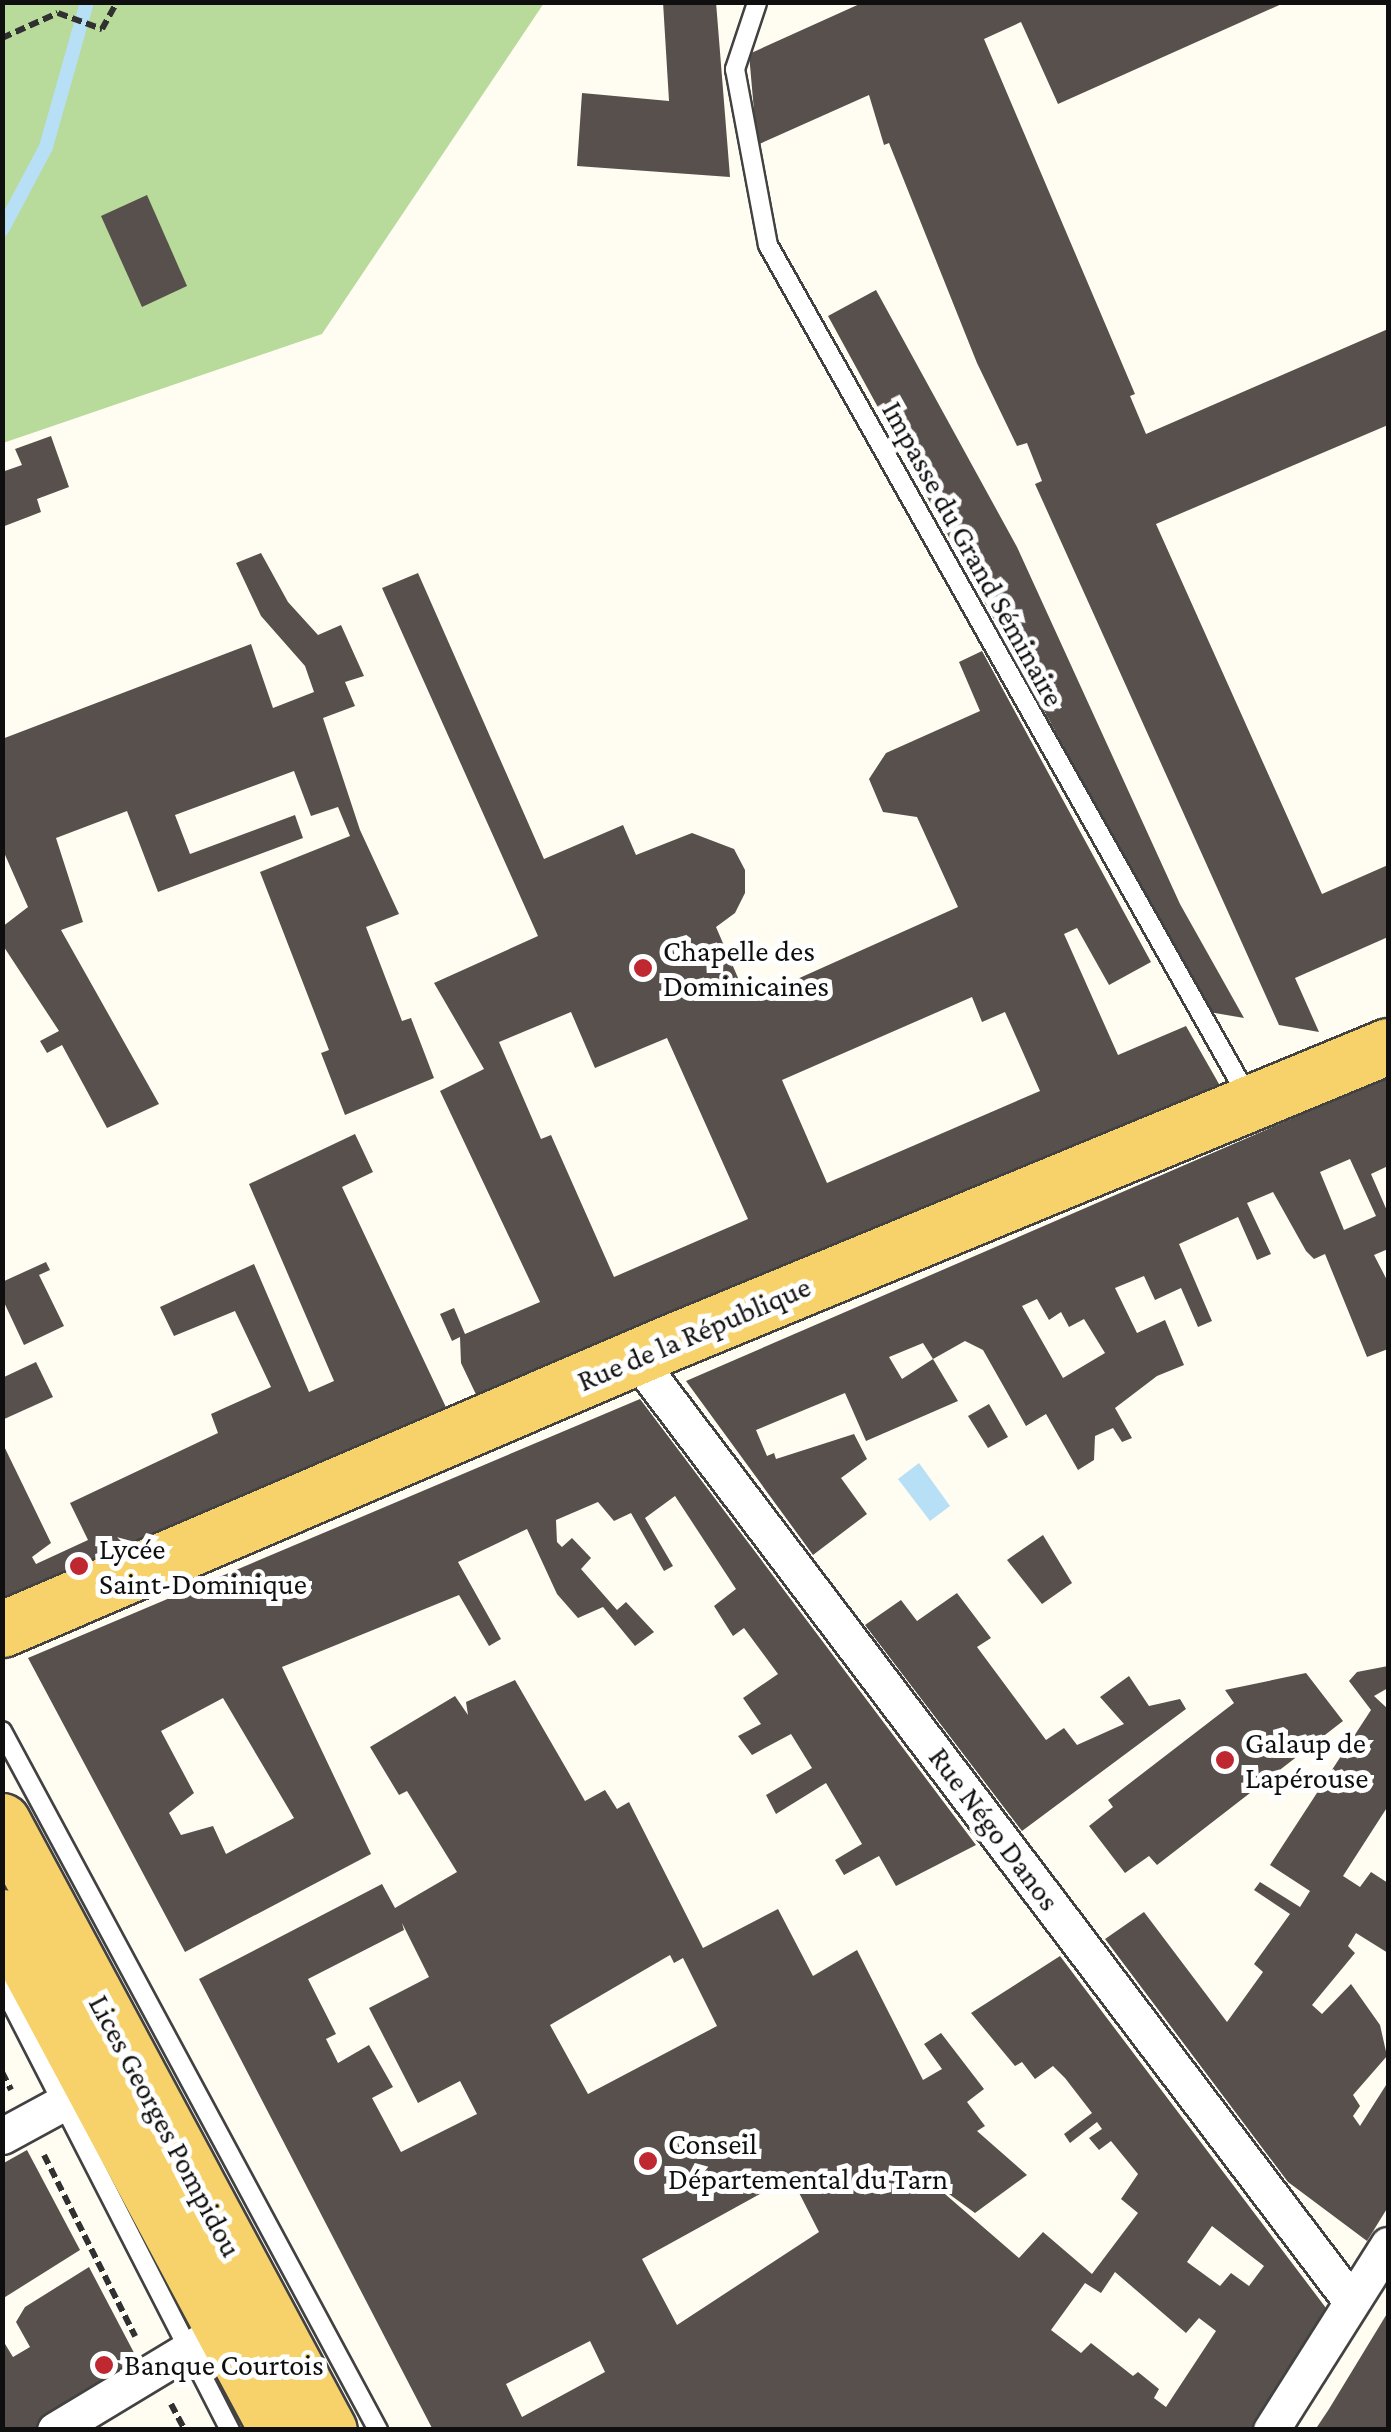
<!DOCTYPE html>
<html>
<head>
<meta charset="utf-8">
<style>
	body { margin:0 }
	#map { position:relative; width:1391px; height:2432px; overflow:hidden; background:#fffcf2; font-family:"Crimson Pro",serif }
	div>[style] { position:absolute }
	[style*='--x'] { left:calc(var(--x)*1px); top:calc(var(--y)*1px); width:calc(var(--w)*1px); rotate:calc(var(--a)*1deg) }
	.forest>* { inset:0; background:#b8da9a }
	.water>* { inset:0; background:#b7dff6 }
	.stream>* { height:14px; margin:-7px; padding:0 7px; transform-origin:7px; border-radius:7px; background:#b7dff6 }
	.building>* { inset:0; background:#58504c }
	.path>* { height:6px; margin-top:-3px; transform-origin:0; background:repeating-linear-gradient(90deg,#313131 0 10px,transparent 0 15px) }
	.roads { filter:drop-shadow(2px 0 #424242) drop-shadow(-2px 0 #424242) drop-shadow(0 2px #424242) drop-shadow(0 -2px #424242) }
	.lane>* { height:18px; margin:-9px; padding:0 9px; transform-origin:9px; border-radius:9px; background:#fff }
	.street>* { height:35px; margin:-17.5px; padding:0 17.5px; transform-origin:17.5px; border-radius:17.5px; background:#fff }
	.primary>* { height:55px; margin:-27.5px; padding:0 27.5px; transform-origin:27.5px; border-radius:27.5px; background:#f7d26a }
	.dots>* { width:28px; height:28px; translate:-50% -50%; box-sizing:border-box; border:5px solid #fff; border-radius:50% }
	span { translate:-50% -50%; white-space:nowrap; text-align:center; line-height:1.15; -webkit-text-stroke:10px #fff; paint-order:stroke }
	.street-label { font-size:30px; color:#0f0f0f }
	.poi-label { font-size:30px; color:#0f0f0f }
	.left { translate:0 -50%; text-align:left }
	.frame { position:absolute; inset:0; border:5px solid #0f0f0f; pointer-events:none }
</style>
</head>
<body>
<div id="map">
	<div class="forest">
		<i style="clip-path:polygon(2px 3px,544px 3px,322px 334px,3px 443px)"></i>
	</div>
	<div class="water">
		<i style="clip-path:polygon(919px 1463px,950px 1506px,930px 1521px,898px 1479px)"></i>
	</div>
	<div class="stream">
		<i style="--x:2;--y:230;--w:94;--a:-62.1"></i>
		<i style="--x:46;--y:147;--w:151;--a:-74.2"></i>
	</div>
	<div class="building">
		<i style="clip-path:polygon(663px 2px,716px 2px,730px 177px,577px 166px,582px 93px,669px 101px)"></i>
		<i style="clip-path:polygon(864px 2px,1286px 2px,1058px 104px,1021px 22px,984px 39px,1135px 394px,1130px 396px,1146px 434px,1388px 329px,1388px 425px,1156px 524px,1322px 894px,1388px 865px,1388px 937px,1295px 978px,1319px 1032px,1279px 1025px,1035px 484px,1042px 481px,1027px 443px,1017px 446px,977px 363px,889px 143px,884px 145px,869px 95px,757px 145px,749px 54px)"></i>
		<i style="clip-path:polygon(147px 195px,187px 286px,142px 307px,101px 216px)"></i>
		<i style="clip-path:polygon(876px 290px,1017px 547px,1180px 904px,1244px 1018px,1209px 1012px,828px 316px)"></i>
		<i style="clip-path:polygon(51px 436px,69px 487px,37px 499px,41px 512px,2px 527px,2px 472px,22px 465px,15px 449px)"></i>
		<i style="clip-path:polygon(261px 553px,288px 602px,318px 635px,341px 625px,364px 676px,345px 682px,355px 706px,323px 718px,360px 830px,399px 914px,366px 927px,402px 1021px,411px 1018px,434px 1078px,345px 1115px,321px 1053px,329px 1050px,260px 872px,350px 836px,338px 807px,311px 816px,294px 771px,175px 815px,190px 854px,295px 815px,303px 838px,158px 892px,127px 811px,56px 838px,83px 922px,61px 930px,159px 1104px,107px 1128px,62px 1045px,47px 1053px,40px 1041px,59px 1031px,2px 944px,2px 927px,28px 907px,2px 848px,2px 739px,251px 644px,273px 708px,314px 692px,305px 666px,261px 616px,236px 563px)"></i>
		<i style="clip-path:polygon(evenodd,418px 573px,544px 859px,623px 825px,636px 855px,692px 833px,734px 849px,745px 870px,745px 893px,735px 913px,716px 927px,748px 1001px,958px 907px,917px 817px,883px 812px,869px 779px,886px 753px,980px 711px,959px 662px,982px 651px,1151px 962px,1109px 985px,1077px 928px,1064px 934px,1118px 1055px,1186px 1026px,1219px 1084px,482px 1407px,461px 1363px,460px 1337px,452px 1341px,440px 1314px,454px 1308px,465px 1334px,540px 1302px,440px 1091px,484px 1069px,434px 983px,538px 936px,382px 588px,418px 573px,972px 997px,982px 1022px,1005px 1012px,1040px 1091px,827px 1183px,782px 1080px,972px 997px,418px 573px,571px 1012px,595px 1068px,667px 1038px,748px 1219px,614px 1277px,551px 1135px,541px 1139px,499px 1042px,571px 1012px)"></i>
		<i style="clip-path:polygon(evenodd,1388px 1077px,1388px 1166px,1371px 1174px,1388px 1213px,1388px 1249px,1374px 1255px,1388px 1282px,1388px 1349px,1367px 1357px,1325px 1254px,1314px 1259px,1306px 1251px,1273px 1192px,1247px 1203px,1271px 1254px,1257px 1260px,1238px 1217px,1179px 1244px,1212px 1321px,1198px 1327px,1181px 1288px,1155px 1300px,1144px 1276px,1115px 1288px,1137px 1333px,1165px 1320px,1184px 1365px,1157px 1376px,1115px 1408px,1132px 1438px,1122px 1442px,1113px 1428px,1095px 1436px,1094px 1460px,1078px 1470px,1046px 1414px,1026px 1426px,983px 1350px,965px 1341px,933px 1359px,923px 1343px,889px 1357px,902px 1379px,933px 1359px,958px 1401px,866px 1441px,845px 1393px,756px 1430px,767px 1456px,774px 1453px,776px 1459px,854px 1434px,867px 1459px,841px 1478px,867px 1514px,813px 1555px,686px 1381px,1388px 1077px,1350px 1159px,1376px 1216px,1344px 1230px,1320px 1172px,1350px 1159px,1388px 1077px,1037px 1299px,1049px 1320px,1061px 1312px,1069px 1327px,1084px 1319px,1105px 1353px,1063px 1378px,1022px 1306px,1037px 1299px)"></i>
		<i style="clip-path:polygon(355px 1134px,373px 1172px,342px 1187px,452px 1420px,2px 1599px,2px 1442px,51px 1543px,32px 1557px,36px 1564px,88px 1540px,70px 1503px,218px 1433px,211px 1414px,271px 1387px,235px 1311px,174px 1336px,160px 1307px,254px 1264px,309px 1392px,334px 1381px,249px 1184px)"></i>
		<i style="clip-path:polygon(46px 1262px,50px 1270px,39px 1275px,64px 1326px,24px 1345px,2px 1298px,2px 1282px)"></i>
		<i style="clip-path:polygon(36px 1362px,53px 1397px,2px 1420px,2px 1378px)"></i>
		<i style="clip-path:polygon(evenodd,640px 1399px,976px 1845px,896px 1886px,879px 1856px,844px 1875px,835px 1860px,862px 1844px,826px 1783px,776px 1814px,766px 1795px,812px 1768px,791px 1734px,752px 1755px,738px 1736px,761px 1724px,743px 1698px,778px 1674px,744px 1628px,733px 1636px,714px 1606px,736px 1589px,675px 1496px,645px 1518px,673px 1566px,664px 1571px,631px 1513px,614px 1521px,598px 1502px,556px 1520px,557px 1542px,562px 1547px,572px 1538px,591px 1558px,581px 1569px,617px 1610px,626px 1602px,654px 1632px,635px 1646px,603px 1607px,578px 1618px,557px 1594px,527px 1529px,458px 1562px,501px 1639px,489px 1646px,459px 1595px,282px 1667px,371px 1854px,185px 1952px,28px 1658px,640px 1399px,223px 1698px,294px 1818px,226px 1854px,213px 1826px,181px 1835px,169px 1813px,194px 1793px,161px 1731px,223px 1698px)"></i>
		<i style="clip-path:polygon(989px 1404px,1008px 1437px,988px 1448px,968px 1416px)"></i>
		<i style="clip-path:polygon(1043px 1535px,1072px 1583px,1042px 1604px,1007px 1560px)"></i>
		<i style="clip-path:polygon(957px 1593px,991px 1638px,977px 1647px,1046px 1740px,1064px 1728px,1077px 1745px,1124px 1724px,1100px 1697px,1129px 1676px,1149px 1706px,1180px 1699px,1186px 1709px,1022px 1831px,865px 1625px,901px 1600px,917px 1621px)"></i>
		<i style="clip-path:polygon(1388px 1666px,1388px 1688px,1374px 1696px,1388px 1709px,1388px 1806px,1343px 1876px,1360px 1887px,1371px 1872px,1388px 1883px,1388px 1953px,1356px 1933px,1348px 1946px,1355px 1953px,1312px 2005px,1322px 2014px,1351px 1984px,1380px 2025px,1387px 2056px,1353px 2095px,1360px 2106px,1353px 2116px,1360px 2126px,1388px 2082px,1388px 2207px,1367px 2241px,1288px 2182px,1105px 1939px,1144px 1912px,1227px 2022px,1263px 1972px,1254px 1964px,1290px 1914px,1254px 1890px,1260px 1882px,1300px 1907px,1310px 1891px,1270px 1865px,1371px 1710px,1349px 1681px,1357px 1672px)"></i>
		<i style="clip-path:polygon(1306px 1673px,1343px 1721px,1157px 1865px,1149px 1856px,1125px 1873px,1089px 1826px,1113px 1807px,1108px 1800px,1234px 1703px,1225px 1690px)"></i>
		<i style="clip-path:polygon(evenodd,515px 1680px,585px 1801px,605px 1790px,617px 1809px,629px 1802px,703px 1948px,778px 1909px,813px 1976px,857px 1950px,923px 2080px,942px 2069px,924px 2044px,941px 2033px,984px 2089px,967px 2102px,985px 2126px,977px 2131px,1027px 2175px,975px 2213px,923px 2175px,1019px 2258px,1043px 2232px,1092px 2274px,1138px 2213px,1121px 2199px,1138px 2174px,1111px 2141px,1099px 2150px,1089px 2138px,1102px 2129px,1097px 2122px,1070px 2143px,1064px 2134px,1092px 2113px,1065px 2078px,1053px 2066px,1035px 2079px,1022px 2062px,1015px 2066px,971px 2013px,1060px 1956px,1329px 2312px,1252px 2430px,433px 2430px,199px 1979px,382px 1884px,395px 1908px,457px 1872px,407px 1791px,399px 1795px,370px 1747px,455px 1696px,468px 1715px,466px 1702px,515px 1680px,402px 1923px,429px 1977px,369px 2008px,418px 2103px,460px 2081px,477px 2114px,401px 2152px,372px 2098px,393px 2087px,369px 2045px,338px 2063px,326px 2039px,336px 2034px,308px 1979px,404px 1930px,402px 1923px,515px 1680px,670px 1955px,674px 1963px,683px 1958px,717px 2026px,588px 2094px,550px 2025px,670px 1955px,515px 1680px,791px 2177px,819px 2232px,677px 2325px,642px 2259px,791px 2177px,515px 1680px,1212px 2226px,1264px 2266px,1249px 2286px,1231px 2273px,1220px 2286px,1187px 2262px,1212px 2226px,515px 1680px,1115px 2272px,1186px 2333px,1199px 2318px,1216px 2331px,1166px 2407px,1154px 2398px,1159px 2389px,1138px 2372px,1133px 2376px,1091px 2343px,1081px 2353px,1051px 2330px,1085px 2283px,1101px 2293px,1115px 2272px,515px 1680px,590px 2341px,605px 2372px,522px 2417px,506px 2384px,590px 2341px)"></i>
		<i style="clip-path:polygon(27px 2150px,80px 2250px,2px 2299px,2px 2164px)"></i>
		<i style="clip-path:polygon(89px 2267px,142px 2368px,32px 2430px,2px 2430px,2px 2339px,13px 2357px,30px 2347px,16px 2322px,25px 2307px)"></i>
		<i style="clip-path:polygon(1388px 2312px,1388px 2430px,1315px 2430px,1329px 2409px)"></i>
	</div>
	<div class="path">
		<i style="--x:2;--y:38;--w:61;--a:-24.1"></i>
		<i style="--x:58;--y:13;--w:47;--a:20"></i>
		<i style="--x:102;--y:29;--w:31;--a:-61"></i>
		<i style="--x:2;--y:2072;--w:20;--a:63"></i>
		<i style="--x:44;--y:2155;--w:203;--a:63.3"></i>
		<i style="--x:171;--y:2404;--w:30;--a:62"></i>
	</div>
	<div class="roads">
		<div class="lane">
			<i style="--x:757;--y:3;--w:70;--a:108.4"></i>
			<i style="--x:735;--y:69;--w:179;--a:79.4"></i>
			<i style="--x:768;--y:245;--w:976;--a:60.6"></i>
			<i style="--x:2;--y:1731;--w:794;--a:61.72"></i>
			<i style="--x:2;--y:1985;--w:500;--a:62.87"></i>
		</div>
		<div class="street">
			<i style="--x:636;--y:1358;--w:1183;--a:52.83"></i>
			<i style="--x:2;--y:2136;--w:105;--a:-28.5"></i>
			<i style="--x:55;--y:2430;--w:197;--a:-31.1"></i>
			<i style="--x:1271;--y:2430;--w:219;--a:-57.7"></i>
		</div>
		<div class="primary">
			<i style="--x:2;--y:1629;--w:723;--a:-23.23"></i>
			<i style="--x:666;--y:1344;--w:781;--a:-22.43"></i>
			<i style="--x:2;--y:1821;--w:691;--a:61.77"></i>
			<i style="--x:2;--y:1917;--w:582;--a:61.81"></i>
		</div>
	</div>
	<div class="dots">
		<i style="left:643px;top:968px;background:#bf2831"></i>
		<i style="left:79px;top:1566px;background:#bf2831"></i>
		<i style="left:1225px;top:1760px;background:#bf2831"></i>
		<i style="left:648px;top:2161px;background:#bf2831"></i>
		<i style="left:104px;top:2365px;background:#bf2831"></i>
	</div>
	<div class="street-label">
		<span style="left:973px;top:554px;rotate:61deg">Impasse du Grand Séminaire</span>
		<span style="left:694px;top:1334px;rotate:-23deg">Rue de la République</span>
		<span style="left:994px;top:1829px;rotate:53deg">Rue Négo Danos</span>
		<span style="left:165px;top:2126px;rotate:62deg">Lices Georges Pompidou</span>
	</div>
	<div class="poi-label">
		<span class="left" style="left:663px;top:968px">Chapelle des<br>Dominicaines</span>
		<span class="left" style="left:99px;top:1566px">Lycée<br>Saint-Dominique</span>
		<span class="left" style="left:1245px;top:1760px">Galaup de<br>Lapérouse</span>
		<span class="left" style="left:668px;top:2161px">Conseil<br>Départemental du Tarn</span>
		<span class="left" style="left:124px;top:2365px">Banque Courtois</span>
	</div>
	<div class="frame"></div>
</div>
</body>
</html>
